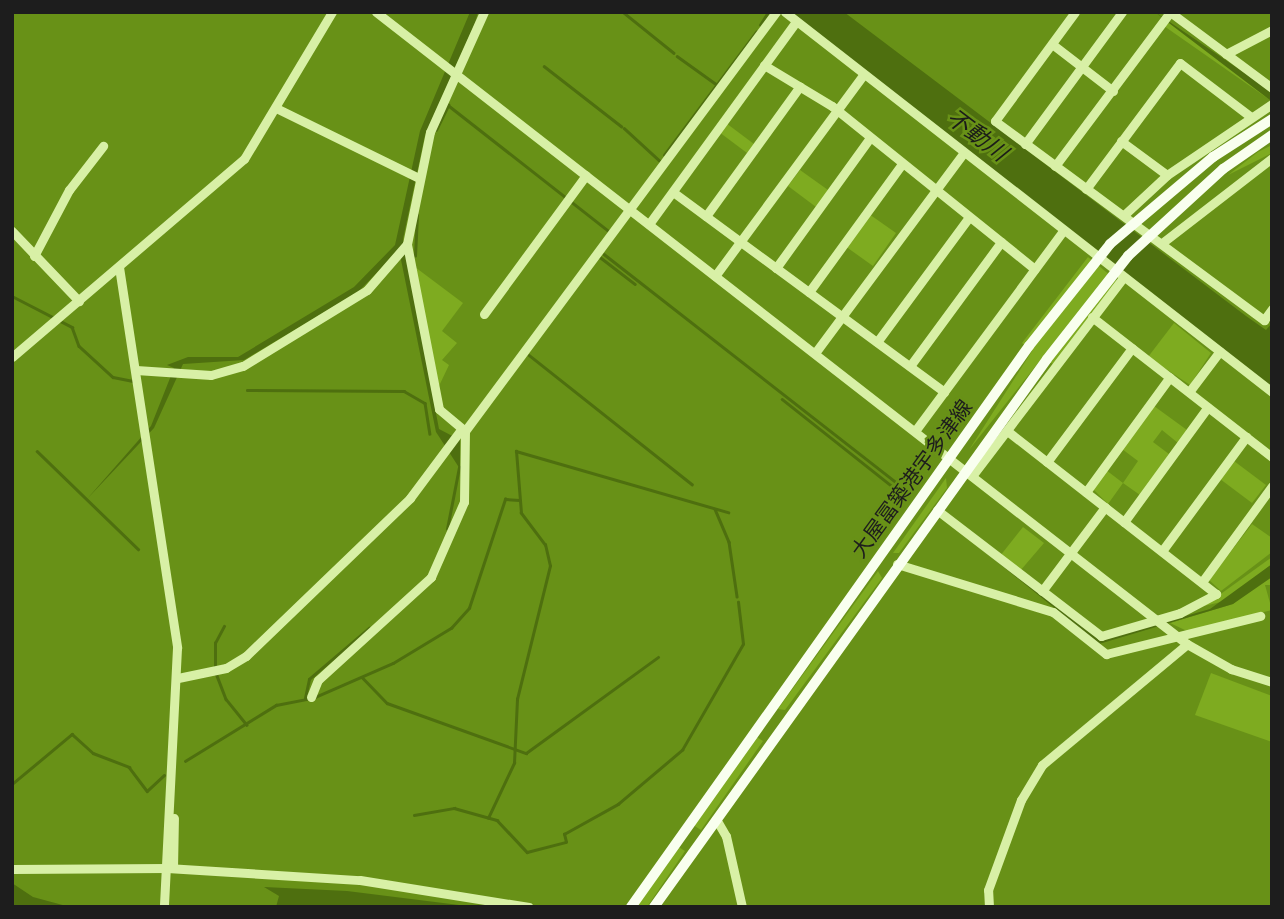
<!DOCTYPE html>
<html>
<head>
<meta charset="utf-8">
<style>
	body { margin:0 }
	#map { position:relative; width:1284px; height:919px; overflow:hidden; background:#689117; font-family:Jost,"Noto Sans JP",sans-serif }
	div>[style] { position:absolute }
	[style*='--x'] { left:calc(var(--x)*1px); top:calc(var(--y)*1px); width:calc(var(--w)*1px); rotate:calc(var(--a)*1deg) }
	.green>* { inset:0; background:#7eab20 }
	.water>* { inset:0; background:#4e6f0f }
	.stream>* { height:2.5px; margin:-1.25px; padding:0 1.25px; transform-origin:1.25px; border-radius:1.25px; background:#4e6f0f }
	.minor>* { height:9px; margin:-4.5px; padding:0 4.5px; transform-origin:4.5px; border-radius:4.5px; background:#d8f0a6 }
	.major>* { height:10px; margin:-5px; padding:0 5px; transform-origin:5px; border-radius:5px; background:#f9ffef }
	.major-bridge>* { height:10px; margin:-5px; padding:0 5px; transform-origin:5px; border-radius:5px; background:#f9ffef }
	span { translate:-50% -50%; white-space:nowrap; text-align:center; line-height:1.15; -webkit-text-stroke:5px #689117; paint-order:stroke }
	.street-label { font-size:21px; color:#1d1d1d }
	.water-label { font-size:23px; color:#1b1c19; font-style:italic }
	.frame { position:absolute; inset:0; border:14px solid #1d1d1d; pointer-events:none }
</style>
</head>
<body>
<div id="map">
	<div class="green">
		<i style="clip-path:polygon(1169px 23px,1270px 100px,1164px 26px)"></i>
		<i style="clip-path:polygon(726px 123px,754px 144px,747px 153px,719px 132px)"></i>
		<i style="clip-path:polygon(1272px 145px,1272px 153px,1228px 175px,1258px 152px)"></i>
		<i style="clip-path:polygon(800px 170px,828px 190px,816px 207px,788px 186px)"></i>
		<i style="clip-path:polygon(869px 214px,896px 233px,873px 266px,845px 246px)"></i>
		<i style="clip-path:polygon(1088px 257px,1117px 281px,1053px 364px,1042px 358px,969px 450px,1032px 351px,1022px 343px)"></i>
		<i style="clip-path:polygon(415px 267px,463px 303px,442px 331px,457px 343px,442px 360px,449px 365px,439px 386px)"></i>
		<i style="clip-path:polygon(1174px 323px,1211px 353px,1190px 385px,1148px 357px)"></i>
		<i style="clip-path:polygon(1154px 406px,1187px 430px,1178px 443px,1162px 430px,1153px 442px,1169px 454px,1140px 495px,1123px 483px,1108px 504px,1093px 489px,1106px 470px,1123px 483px,1138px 461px,1122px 449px)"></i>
		<i style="clip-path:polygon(1234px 461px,1266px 485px,1252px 503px,1220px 479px)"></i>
		<i style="clip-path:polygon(946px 478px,947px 488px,899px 553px,893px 553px)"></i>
		<i style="clip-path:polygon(1252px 524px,1272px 538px,1272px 552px,1221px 591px,1209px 580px)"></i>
		<i style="clip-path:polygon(1023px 527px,1044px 543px,1020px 571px,1000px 556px)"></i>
		<i style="clip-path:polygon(1272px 557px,1272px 564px,1225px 601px,1204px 606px)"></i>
		<i style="clip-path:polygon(878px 571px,882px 578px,785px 710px,778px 709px)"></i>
		<i style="clip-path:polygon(1266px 576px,1272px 577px,1272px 585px,1265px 585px,1272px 610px,1187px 631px,1170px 623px,1233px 604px)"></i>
		<i style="clip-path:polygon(1211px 673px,1272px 696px,1272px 742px,1195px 715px)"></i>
		<i style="clip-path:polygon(755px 736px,763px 741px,701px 830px,693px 825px)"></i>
		<i style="clip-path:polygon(677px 846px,685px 851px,647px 907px,635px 907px)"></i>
	</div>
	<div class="water">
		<i style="clip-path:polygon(470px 12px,478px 12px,475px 23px,425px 135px,403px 239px,439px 429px,460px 440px,460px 469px,436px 432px,399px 250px,358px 292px,244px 360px,183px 364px,154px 428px,87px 499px,151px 426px,174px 368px,167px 365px,188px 357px,238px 357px,354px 287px,395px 245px,420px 131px)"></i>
		<i style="clip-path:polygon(791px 12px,844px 12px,1246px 316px,1266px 330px,1272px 323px,1272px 387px)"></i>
		<i style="clip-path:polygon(1155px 12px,1271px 91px,1270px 100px,1169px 23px)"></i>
		<i style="clip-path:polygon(944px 519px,1102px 640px,1210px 609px,1272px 564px,1272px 577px,1233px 604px,1099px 644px)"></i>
		<i style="clip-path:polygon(12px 883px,33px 897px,70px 907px,12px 907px)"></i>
		<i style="clip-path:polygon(264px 887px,347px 891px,475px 907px,276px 907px,279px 896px)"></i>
	</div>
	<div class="stream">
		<i style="--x:623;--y:12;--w:65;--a:38.8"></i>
		<i style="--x:760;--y:25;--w:15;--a:-58"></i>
		<i style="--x:677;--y:56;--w:48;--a:35.7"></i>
		<i style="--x:544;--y:66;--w:98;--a:37.9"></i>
		<i style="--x:624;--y:128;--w:49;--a:42.5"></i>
		<i style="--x:436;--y:130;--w:28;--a:-64"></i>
		<i style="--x:448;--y:105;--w:206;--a:38.1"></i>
		<i style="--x:664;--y:155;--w:154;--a:-53.2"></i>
		<i style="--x:604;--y:254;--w:375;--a:38"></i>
		<i style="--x:415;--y:256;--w:41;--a:-87.2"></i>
		<i style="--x:600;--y:257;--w:44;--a:37.6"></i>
		<i style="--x:12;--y:296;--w:68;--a:27.3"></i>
		<i style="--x:72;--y:327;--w:20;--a:70"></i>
		<i style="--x:79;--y:346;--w:46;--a:42.4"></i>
		<i style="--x:113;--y:377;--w:20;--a:11"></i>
		<i style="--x:529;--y:355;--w:208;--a:38.4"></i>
		<i style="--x:247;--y:390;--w:157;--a:0.4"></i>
		<i style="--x:404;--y:391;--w:24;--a:30"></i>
		<i style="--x:425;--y:403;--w:31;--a:81"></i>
		<i style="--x:782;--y:399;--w:148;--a:38.4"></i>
		<i style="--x:37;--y:451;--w:141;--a:44.1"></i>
		<i style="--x:715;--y:509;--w:36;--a:67"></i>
		<i style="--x:729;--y:542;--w:55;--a:81.6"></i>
		<i style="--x:447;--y:529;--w:63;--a:-79"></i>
		<i style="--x:215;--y:666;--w:23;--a:-90"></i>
		<i style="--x:215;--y:643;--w:19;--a:-62"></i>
		<i style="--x:216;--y:673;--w:28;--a:69"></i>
		<i style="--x:226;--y:699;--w:33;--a:51"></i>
		<i style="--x:362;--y:677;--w:36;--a:46"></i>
		<i style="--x:387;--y:703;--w:148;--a:19.8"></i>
		<i style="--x:526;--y:753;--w:163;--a:-36"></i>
		<i style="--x:305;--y:698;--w:19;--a:-78"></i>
		<i style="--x:309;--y:679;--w:79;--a:-40.4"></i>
		<i style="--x:185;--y:761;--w:107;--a:-31.6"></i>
		<i style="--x:276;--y:705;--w:38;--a:-11"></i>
		<i style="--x:313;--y:698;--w:87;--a:-23.6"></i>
		<i style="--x:393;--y:663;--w:68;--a:-31.1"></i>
		<i style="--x:451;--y:628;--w:27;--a:-48"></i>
		<i style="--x:469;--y:608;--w:115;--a:-71.7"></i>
		<i style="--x:505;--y:499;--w:14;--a:4"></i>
		<i style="--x:12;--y:784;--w:78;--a:-39.8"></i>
		<i style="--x:72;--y:734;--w:28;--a:42"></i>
		<i style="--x:93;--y:753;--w:39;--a:21"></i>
		<i style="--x:129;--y:767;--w:30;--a:53"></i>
		<i style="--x:147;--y:791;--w:23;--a:-43"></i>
		<i style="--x:414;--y:815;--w:41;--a:-9.9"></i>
		<i style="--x:454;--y:808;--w:45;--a:15.6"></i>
		<i style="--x:497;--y:820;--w:44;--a:46.8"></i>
		<i style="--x:527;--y:852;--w:40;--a:-14.4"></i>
		<i style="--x:566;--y:842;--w:8;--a:-104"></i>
		<i style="--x:564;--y:834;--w:62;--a:-29.1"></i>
		<i style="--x:618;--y:804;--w:84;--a:-40.2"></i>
		<i style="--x:682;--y:750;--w:122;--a:-60.1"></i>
		<i style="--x:743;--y:644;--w:42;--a:-96.8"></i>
		<i style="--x:488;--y:818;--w:61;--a:-64.7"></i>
		<i style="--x:514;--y:763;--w:64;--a:-87.3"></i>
		<i style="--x:517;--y:699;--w:137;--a:-76.1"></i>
		<i style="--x:550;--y:566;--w:22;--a:-103"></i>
		<i style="--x:545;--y:545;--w:40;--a:-127"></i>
		<i style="--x:521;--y:513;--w:62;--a:-94.6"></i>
		<i style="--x:516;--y:451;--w:221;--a:16.1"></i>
	</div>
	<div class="minor">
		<i style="--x:376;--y:12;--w:1028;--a:37.93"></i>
		<i style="--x:1187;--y:644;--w:51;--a:29.6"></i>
		<i style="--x:1231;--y:669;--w:43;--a:17.6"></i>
		<i style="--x:785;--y:12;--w:618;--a:37.96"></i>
		<i style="--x:1075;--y:12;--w:135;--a:126.3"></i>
		<i style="--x:995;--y:121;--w:335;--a:36.5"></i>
		<i style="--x:1264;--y:320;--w:14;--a:-54"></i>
		<i style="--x:1170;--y:12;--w:127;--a:36.7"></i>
		<i style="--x:1052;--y:44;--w:77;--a:37.6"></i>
		<i style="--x:1226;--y:54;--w:52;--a:-27.6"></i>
		<i style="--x:764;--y:65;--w:79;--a:31.1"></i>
		<i style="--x:832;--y:106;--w:260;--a:38.8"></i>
		<i style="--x:276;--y:108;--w:159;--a:26.1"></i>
		<i style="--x:1121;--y:141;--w:57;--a:36.5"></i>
		<i style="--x:1025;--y:144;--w:164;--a:-53.7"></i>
		<i style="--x:1055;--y:166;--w:192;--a:-53.2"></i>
		<i style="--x:1086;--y:189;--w:157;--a:-53.3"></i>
		<i style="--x:1180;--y:63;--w:89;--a:37.3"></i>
		<i style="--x:673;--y:192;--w:337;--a:36.4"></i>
		<i style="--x:1124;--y:215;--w:59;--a:-42.9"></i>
		<i style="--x:1167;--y:175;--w:127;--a:-34.1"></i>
		<i style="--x:706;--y:216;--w:160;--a:-54.1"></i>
		<i style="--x:649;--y:224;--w:250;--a:-54"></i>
		<i style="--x:12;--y:231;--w:97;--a:46.3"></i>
		<i style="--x:1162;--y:243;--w:139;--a:-37.7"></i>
		<i style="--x:34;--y:256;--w:75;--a:-62.1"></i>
		<i style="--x:69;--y:190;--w:56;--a:-52.3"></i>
		<i style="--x:119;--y:267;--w:385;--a:81.3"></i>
		<i style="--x:177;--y:648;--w:259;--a:92.9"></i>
		<i style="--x:776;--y:268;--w:159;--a:-54.2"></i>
		<i style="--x:715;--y:276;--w:250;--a:-53.6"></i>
		<i style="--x:809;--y:292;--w:158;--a:-54"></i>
		<i style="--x:484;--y:314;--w:172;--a:-53.7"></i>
		<i style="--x:1092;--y:317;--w:228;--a:37.9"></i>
		<i style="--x:877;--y:342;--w:155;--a:-53.6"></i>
		<i style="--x:815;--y:353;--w:248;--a:-53.4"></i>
		<i style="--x:12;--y:357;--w:305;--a:-40.5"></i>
		<i style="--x:244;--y:159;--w:171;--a:-59.1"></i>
		<i style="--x:910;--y:366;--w:154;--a:-53.7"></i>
		<i style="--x:136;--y:370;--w:75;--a:3.8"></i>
		<i style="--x:211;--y:375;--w:33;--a:-16"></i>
		<i style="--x:243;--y:366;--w:145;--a:-31.5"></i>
		<i style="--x:367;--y:290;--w:61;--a:-49"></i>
		<i style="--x:1189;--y:392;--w:51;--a:-52.9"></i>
		<i style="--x:465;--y:431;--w:34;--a:-140"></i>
		<i style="--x:439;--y:409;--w:168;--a:-101"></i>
		<i style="--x:407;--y:244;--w:114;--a:-78.4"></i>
		<i style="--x:430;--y:132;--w:132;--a:-65.8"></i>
		<i style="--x:915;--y:431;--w:247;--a:-53.5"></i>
		<i style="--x:1047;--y:462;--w:142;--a:-53.3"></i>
		<i style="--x:972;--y:476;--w:249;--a:-52.7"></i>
		<i style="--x:1086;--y:492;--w:142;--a:-53.9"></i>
		<i style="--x:937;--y:510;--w:207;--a:37.5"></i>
		<i style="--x:1101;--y:636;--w:82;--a:-16.2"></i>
		<i style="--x:1180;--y:613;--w:41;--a:-27.8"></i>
		<i style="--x:1216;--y:594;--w:265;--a:-142"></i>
		<i style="--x:1124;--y:522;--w:142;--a:-53.9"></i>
		<i style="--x:1162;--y:551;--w:142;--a:-53.6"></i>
		<i style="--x:897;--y:564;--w:163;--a:17.1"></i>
		<i style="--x:1053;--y:612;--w:68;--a:38.4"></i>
		<i style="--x:1106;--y:654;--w:159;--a:-13.9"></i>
		<i style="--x:1202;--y:582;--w:119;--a:-53.9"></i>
		<i style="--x:1042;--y:591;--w:105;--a:-53.1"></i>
		<i style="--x:178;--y:678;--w:49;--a:-11.8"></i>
		<i style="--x:226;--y:668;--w:23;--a:-31"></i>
		<i style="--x:246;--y:656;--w:228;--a:-43.9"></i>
		<i style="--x:410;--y:498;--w:84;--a:-53.3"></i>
		<i style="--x:311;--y:697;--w:18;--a:-68"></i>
		<i style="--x:318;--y:680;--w:153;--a:-42.3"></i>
		<i style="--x:431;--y:577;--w:82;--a:-66.3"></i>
		<i style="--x:464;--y:502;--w:71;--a:-89.2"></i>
		<i style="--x:465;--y:431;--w:522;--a:-53.42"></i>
		<i style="--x:716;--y:819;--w:20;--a:60"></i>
		<i style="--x:726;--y:836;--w:73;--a:77.3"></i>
		<i style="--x:173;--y:868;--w:50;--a:-88.9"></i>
		<i style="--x:12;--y:869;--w:155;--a:-0.4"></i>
		<i style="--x:167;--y:868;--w:193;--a:3.6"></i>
		<i style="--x:360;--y:880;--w:171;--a:9.1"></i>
		<i style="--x:989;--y:907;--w:17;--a:-93"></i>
		<i style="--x:988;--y:890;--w:96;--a:-69.9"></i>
		<i style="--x:1021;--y:800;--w:41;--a:-59"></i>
		<i style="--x:1042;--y:765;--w:189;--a:-39.8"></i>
	</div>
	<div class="major">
		<i style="--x:1213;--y:157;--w:70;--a:-32.8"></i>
		<i style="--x:1223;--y:169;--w:60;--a:-34.8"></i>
		<i style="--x:631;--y:907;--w:688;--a:-54.65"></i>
		<i style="--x:654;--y:907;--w:674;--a:-54.35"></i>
	</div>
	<div class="major-bridge">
		<i style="--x:1029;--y:346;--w:130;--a:-51.5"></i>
		<i style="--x:1110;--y:244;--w:135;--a:-40.2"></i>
		<i style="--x:1047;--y:359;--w:131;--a:-51.8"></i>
		<i style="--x:1128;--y:256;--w:129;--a:-42.5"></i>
	</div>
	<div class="street-label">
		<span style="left:912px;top:479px;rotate:-54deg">大屋冨築港宇多津線</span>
	</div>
	<div class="water-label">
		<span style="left:977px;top:135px;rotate:37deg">不動川</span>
	</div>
	<div class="frame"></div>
</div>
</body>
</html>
